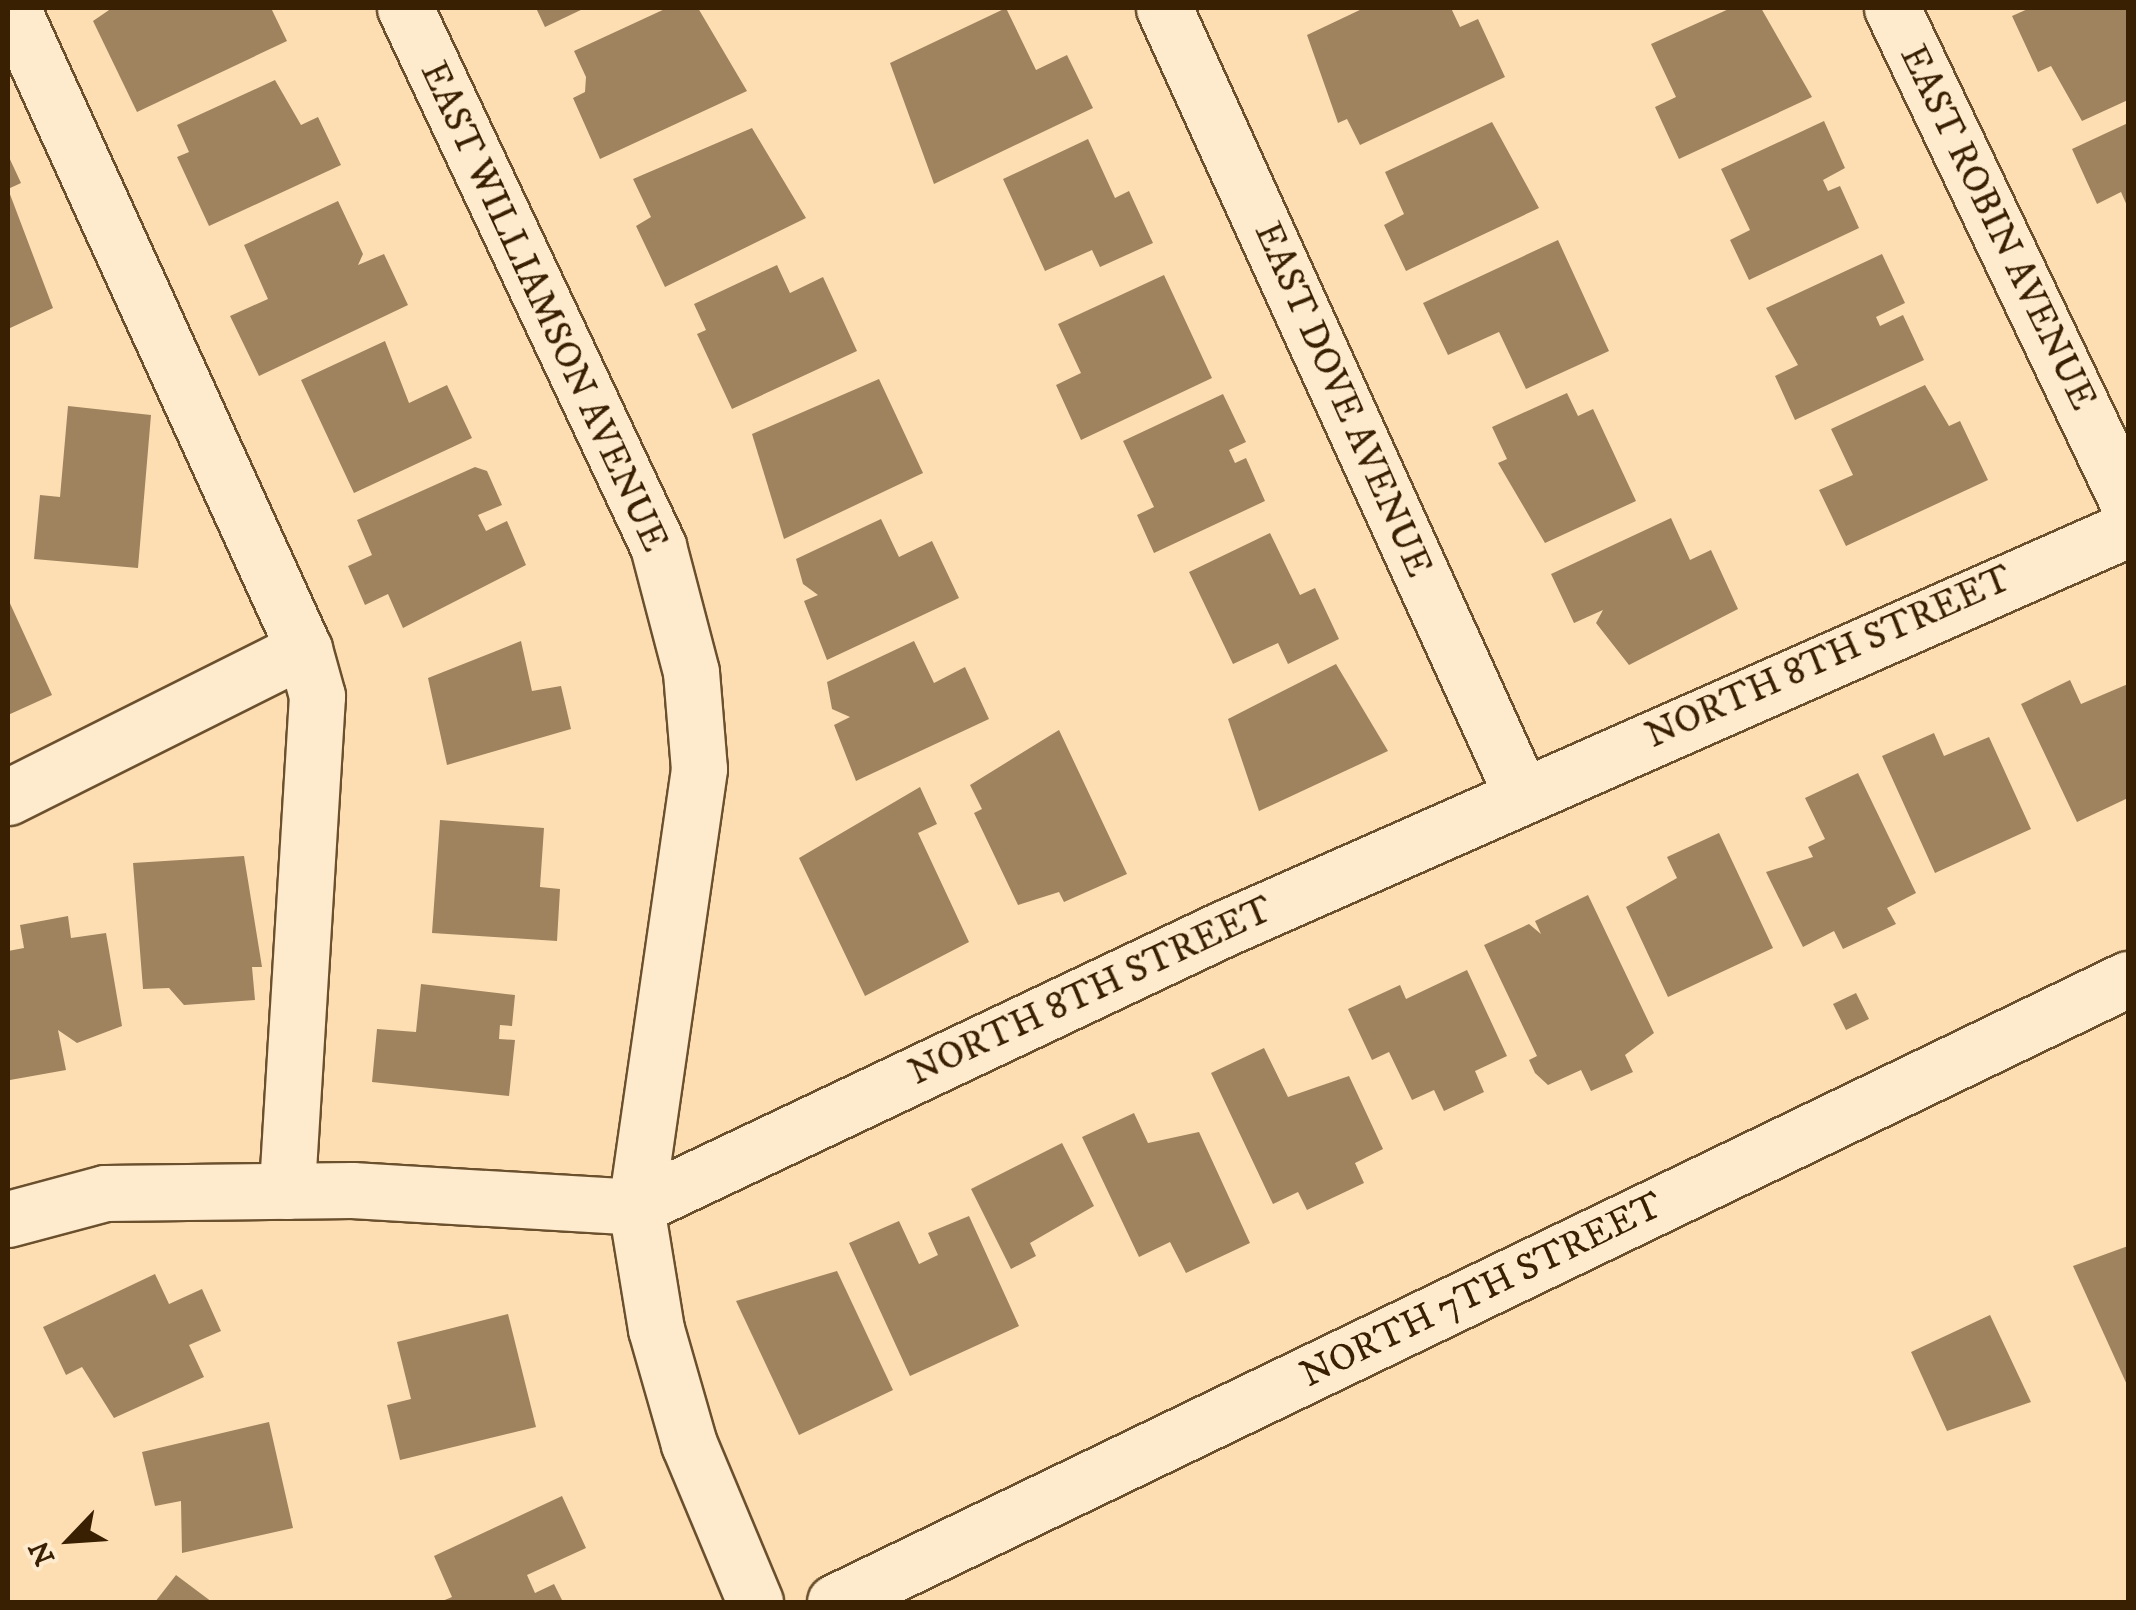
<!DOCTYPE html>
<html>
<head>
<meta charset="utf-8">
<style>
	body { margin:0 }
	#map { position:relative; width:2136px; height:1610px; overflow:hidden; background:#fddeb2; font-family:"IM FELL DW Pica",serif }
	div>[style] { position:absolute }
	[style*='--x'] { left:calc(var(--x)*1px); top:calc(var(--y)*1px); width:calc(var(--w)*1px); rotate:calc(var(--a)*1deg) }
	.building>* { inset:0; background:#9f835e }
	.roads { filter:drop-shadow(2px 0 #6b502e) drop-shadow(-2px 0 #6b502e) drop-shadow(0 2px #6b502e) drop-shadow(0 -2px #6b502e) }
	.minor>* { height:55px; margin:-27.5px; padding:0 27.5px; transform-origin:27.5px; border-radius:27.5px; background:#feeacd }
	span { translate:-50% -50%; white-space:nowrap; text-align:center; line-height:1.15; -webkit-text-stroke:8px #feeacd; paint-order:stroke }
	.street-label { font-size:38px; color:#3a2002 }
	.frame { position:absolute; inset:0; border:10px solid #3a2002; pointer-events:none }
	.north { position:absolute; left:20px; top:1490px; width:100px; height:100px; -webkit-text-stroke:8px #feeacd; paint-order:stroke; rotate:245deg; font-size:28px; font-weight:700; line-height:40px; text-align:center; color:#3a2002 }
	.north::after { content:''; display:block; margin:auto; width:35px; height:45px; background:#3a2002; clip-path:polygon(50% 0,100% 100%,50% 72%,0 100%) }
</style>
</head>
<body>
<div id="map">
	<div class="building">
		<i style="clip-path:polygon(112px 8px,271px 8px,287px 41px,137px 112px,93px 21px)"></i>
		<i style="clip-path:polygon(536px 8px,585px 8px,545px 27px)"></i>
		<i style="clip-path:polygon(667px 8px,698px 8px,747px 91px,600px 159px,573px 98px,585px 92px,586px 77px,574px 51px)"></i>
		<i style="clip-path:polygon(1006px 8px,1036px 70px,1067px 55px,1093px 108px,934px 184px,890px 63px)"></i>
		<i style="clip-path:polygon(1364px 8px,1451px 8px,1460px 27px,1478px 19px,1505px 77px,1360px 145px,1347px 119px,1338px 123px,1307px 35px)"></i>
		<i style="clip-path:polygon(1731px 8px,1761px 8px,1812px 97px,1679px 159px,1655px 107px,1676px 97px,1651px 44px)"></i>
		<i style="clip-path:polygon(2030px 8px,2128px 8px,2128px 100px,2082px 121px,2051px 66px,2038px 72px,2012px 16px)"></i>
		<i style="clip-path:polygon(275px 80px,301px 125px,318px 117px,341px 165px,209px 226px,177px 157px,189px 152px,177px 125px)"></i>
		<i style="clip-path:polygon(1824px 121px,1845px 168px,1823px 180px,1828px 191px,1840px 186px,1859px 228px,1749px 280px,1730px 240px,1750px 230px,1721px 169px)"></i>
		<i style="clip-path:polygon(1492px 122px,1539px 208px,1406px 271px,1384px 225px,1404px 214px,1385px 172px)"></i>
		<i style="clip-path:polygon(2128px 123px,2128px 208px,2121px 192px,2097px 204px,2072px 149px)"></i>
		<i style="clip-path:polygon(752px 128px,806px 218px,665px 287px,636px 226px,651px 217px,633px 179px)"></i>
		<i style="clip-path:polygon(1088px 139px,1115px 198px,1129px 191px,1153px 243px,1100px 267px,1092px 250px,1045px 271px,1003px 179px)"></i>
		<i style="clip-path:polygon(8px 155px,21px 183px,8px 189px,53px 308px,8px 329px)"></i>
		<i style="clip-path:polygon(338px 201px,363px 254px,358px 265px,384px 254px,408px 305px,259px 376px,230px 316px,268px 299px,244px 245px)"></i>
		<i style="clip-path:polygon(1558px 240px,1609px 351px,1526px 389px,1499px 332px,1448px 355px,1423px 303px)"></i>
		<i style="clip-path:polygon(1882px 254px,1905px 303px,1876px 317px,1880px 326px,1903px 315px,1924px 360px,1795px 420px,1775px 376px,1798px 365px,1766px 308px)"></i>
		<i style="clip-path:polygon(777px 265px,790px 293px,823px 277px,857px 351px,732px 409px,697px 334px,706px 330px,694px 304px)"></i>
		<i style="clip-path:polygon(1164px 275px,1212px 378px,1081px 440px,1056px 385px,1081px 373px,1058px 324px)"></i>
		<i style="clip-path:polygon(385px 341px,409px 403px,447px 385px,472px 438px,354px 493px,301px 380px)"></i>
		<i style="clip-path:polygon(879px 379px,923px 473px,784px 539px,752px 434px)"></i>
		<i style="clip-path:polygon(1925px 385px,1949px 426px,1960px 421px,1988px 480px,1846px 546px,1819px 490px,1853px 475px,1831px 429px)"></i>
		<i style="clip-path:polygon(1567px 393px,1578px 416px,1593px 409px,1636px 501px,1545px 543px,1498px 463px,1507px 459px,1492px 427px)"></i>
		<i style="clip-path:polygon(1223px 394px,1246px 442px,1229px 450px,1235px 463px,1246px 458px,1265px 501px,1154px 553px,1137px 515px,1154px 507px,1123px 441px)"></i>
		<i style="clip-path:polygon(68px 406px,151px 415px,138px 568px,34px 559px,40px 495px,60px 497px)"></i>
		<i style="clip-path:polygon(475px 467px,487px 471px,502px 505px,478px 515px,486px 531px,507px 521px,526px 565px,403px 628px,388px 594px,365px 605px,348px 566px,372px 555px,357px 520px)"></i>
		<i style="clip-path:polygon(1671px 518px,1690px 560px,1711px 550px,1738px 609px,1629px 665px,1596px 623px,1603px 610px,1574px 623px,1551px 574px)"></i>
		<i style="clip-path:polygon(881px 519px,899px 557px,932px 541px,959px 598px,827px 660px,804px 601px,818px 595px,803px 584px,796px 559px)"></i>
		<i style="clip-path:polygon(1270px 533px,1300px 595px,1315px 588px,1339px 639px,1288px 664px,1278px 643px,1233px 664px,1189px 572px)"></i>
		<i style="clip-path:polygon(8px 599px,52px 695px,8px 715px)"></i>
		<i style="clip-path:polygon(521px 641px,532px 691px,561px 686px,571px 729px,447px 765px,428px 678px)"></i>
		<i style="clip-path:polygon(914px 641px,934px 683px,965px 667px,989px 719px,856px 781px,834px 725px,850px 717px,832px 709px,827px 682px)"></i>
		<i style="clip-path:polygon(1336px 664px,1388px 751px,1259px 811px,1228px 719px)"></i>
		<i style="clip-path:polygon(2070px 680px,2081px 704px,2128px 684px,2128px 798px,2077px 822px,2021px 704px)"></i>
		<i style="clip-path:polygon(1059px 730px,1127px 874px,1064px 902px,1059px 892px,1018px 905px,974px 813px,982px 809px,970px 785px)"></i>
		<i style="clip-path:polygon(1934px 733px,1944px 756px,1989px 737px,2031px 829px,1935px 873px,1882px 756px)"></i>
		<i style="clip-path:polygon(1858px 773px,1916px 893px,1887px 908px,1896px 924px,1843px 949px,1834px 931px,1803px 947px,1766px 872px,1813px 857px,1808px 847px,1825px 839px,1805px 798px)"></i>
		<i style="clip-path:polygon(920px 787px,937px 824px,918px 833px,969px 942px,865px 996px,799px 858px)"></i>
		<i style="clip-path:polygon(440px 820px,544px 828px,540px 887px,560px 889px,557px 941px,432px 933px)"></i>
		<i style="clip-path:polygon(1719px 833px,1773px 948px,1668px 997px,1626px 907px,1677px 878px,1667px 857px)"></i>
		<i style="clip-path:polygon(244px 856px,262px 967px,252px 967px,255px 1000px,184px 1005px,169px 988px,143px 989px,133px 863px)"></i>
		<i style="clip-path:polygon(1588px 895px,1654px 1033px,1625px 1055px,1633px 1072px,1591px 1091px,1581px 1070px,1548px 1085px,1535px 1073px,1529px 1060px,1537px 1056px,1484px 945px,1529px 924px,1541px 934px,1535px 921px)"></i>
		<i style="clip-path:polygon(68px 916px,71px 938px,106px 933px,122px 1026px,77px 1043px,58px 1030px,66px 1070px,10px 1080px,8px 951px,24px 948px,20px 925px)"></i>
		<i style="clip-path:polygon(1467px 970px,1507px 1056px,1475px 1071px,1484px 1092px,1444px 1111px,1434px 1090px,1412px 1100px,1389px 1052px,1372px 1060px,1348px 1009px,1400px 985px,1406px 999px)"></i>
		<i style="clip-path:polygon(421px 984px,515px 995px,512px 1026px,500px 1025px,499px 1039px,515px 1040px,509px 1096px,372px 1082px,377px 1029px,416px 1032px)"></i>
		<i style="clip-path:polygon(1856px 993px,1869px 1019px,1846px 1030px,1833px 1004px)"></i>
		<i style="clip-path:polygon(1264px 1048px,1288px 1097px,1349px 1076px,1383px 1149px,1355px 1163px,1364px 1183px,1307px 1210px,1298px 1192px,1273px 1204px,1211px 1073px)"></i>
		<i style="clip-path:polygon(1134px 1113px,1148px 1143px,1199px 1132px,1250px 1243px,1186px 1273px,1170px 1242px,1139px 1257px,1082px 1137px)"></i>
		<i style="clip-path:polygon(1062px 1143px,1094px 1206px,1030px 1243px,1036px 1256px,1011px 1269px,971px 1189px)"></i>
		<i style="clip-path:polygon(969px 1216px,1019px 1326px,910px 1376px,849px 1243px,899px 1221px,919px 1264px,938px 1255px,928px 1233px)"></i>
		<i style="clip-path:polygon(2128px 1246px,2128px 1387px,2073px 1266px)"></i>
		<i style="clip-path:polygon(837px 1271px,893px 1390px,799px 1435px,736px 1301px)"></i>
		<i style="clip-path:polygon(155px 1274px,169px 1304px,202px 1289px,221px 1331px,189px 1345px,204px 1377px,114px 1418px,82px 1367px,66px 1375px,43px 1327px)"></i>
		<i style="clip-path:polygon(508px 1314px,536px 1427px,400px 1460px,387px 1405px,411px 1399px,397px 1342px)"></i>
		<i style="clip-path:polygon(1990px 1315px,2031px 1402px,1947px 1431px,1911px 1352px)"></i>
		<i style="clip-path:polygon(269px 1422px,293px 1528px,182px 1553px,181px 1501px,155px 1506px,142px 1452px)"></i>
		<i style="clip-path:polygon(562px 1496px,586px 1548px,527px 1575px,535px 1593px,554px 1584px,563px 1602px,440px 1602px,452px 1597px,434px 1556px)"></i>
		<i style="clip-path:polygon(176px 1575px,212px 1602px,155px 1602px)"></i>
	</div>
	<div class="roads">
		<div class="minor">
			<i style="--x:12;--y:8;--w:704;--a:65.51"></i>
			<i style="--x:304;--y:649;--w:49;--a:74.5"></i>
			<i style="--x:317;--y:696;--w:496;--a:93.5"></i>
			<i style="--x:405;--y:8;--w:595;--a:64.81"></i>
			<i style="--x:658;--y:546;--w:130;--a:75.3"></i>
			<i style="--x:691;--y:672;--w:97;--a:85.3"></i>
			<i style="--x:699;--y:769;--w:443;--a:98.2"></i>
			<i style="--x:636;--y:1207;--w:124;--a:80.7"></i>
			<i style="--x:656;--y:1329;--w:120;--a:74"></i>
			<i style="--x:689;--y:1444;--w:171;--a:67.3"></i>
			<i style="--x:1164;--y:8;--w:862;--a:65.55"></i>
			<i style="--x:1892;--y:8;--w:548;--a:64.51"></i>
			<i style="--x:8;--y:797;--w:331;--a:-26.6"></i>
			<i style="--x:8;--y:1219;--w:100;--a:-15"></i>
			<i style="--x:105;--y:1193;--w:247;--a:-0.7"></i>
			<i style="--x:352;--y:1190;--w:285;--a:3.4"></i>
			<i style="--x:636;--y:1207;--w:652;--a:-25.35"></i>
			<i style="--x:1225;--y:928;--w:987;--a:-23.84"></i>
			<i style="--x:835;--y:1602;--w:1435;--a:-25.73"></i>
		</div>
	</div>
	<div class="street-label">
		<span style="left:1997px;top:228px;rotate:64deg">EAST ROBIN AVENUE</span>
		<span style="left:543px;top:307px;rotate:65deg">EAST WILLIAMSON AVENUE</span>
		<span style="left:1342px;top:400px;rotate:66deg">EAST DOVE AVENUE</span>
		<span style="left:1829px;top:658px;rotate:-24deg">NORTH 8TH STREET</span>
		<span style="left:1091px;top:992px;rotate:-25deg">NORTH 8TH STREET</span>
		<span style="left:1482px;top:1291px;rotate:-26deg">NORTH 7TH STREET</span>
	</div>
	<div class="frame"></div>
	<div class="north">N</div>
</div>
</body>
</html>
